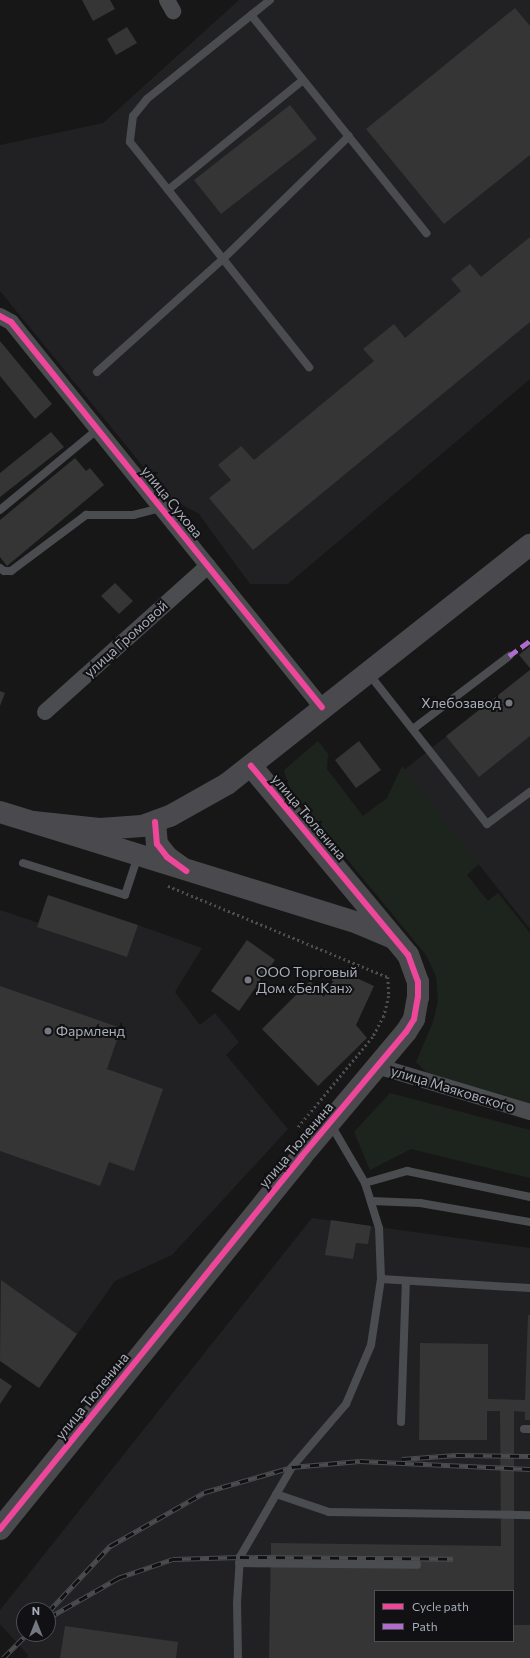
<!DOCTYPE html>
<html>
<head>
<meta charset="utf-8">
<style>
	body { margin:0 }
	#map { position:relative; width:530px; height:1658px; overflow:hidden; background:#171717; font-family:Commissioner,sans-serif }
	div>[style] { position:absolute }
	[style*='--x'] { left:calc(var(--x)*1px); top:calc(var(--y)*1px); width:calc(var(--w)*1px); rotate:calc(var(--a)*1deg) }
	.built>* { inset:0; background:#212123 }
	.green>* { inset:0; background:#1d241e }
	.building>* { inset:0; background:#353536 }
	.path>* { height:2.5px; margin-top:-1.25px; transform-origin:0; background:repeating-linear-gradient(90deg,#4d4e52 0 2px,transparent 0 5px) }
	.lane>* { height:8px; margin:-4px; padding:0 4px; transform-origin:4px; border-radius:4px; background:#4b4c50 }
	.street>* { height:16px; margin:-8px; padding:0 8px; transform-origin:8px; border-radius:8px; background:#4b4c50 }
	.secondary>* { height:22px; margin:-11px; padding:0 11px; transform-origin:11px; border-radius:11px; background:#4a4a4e }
	.rail>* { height:4.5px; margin-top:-2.25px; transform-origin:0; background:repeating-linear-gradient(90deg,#111113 0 9px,#4b4c4f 0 18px); box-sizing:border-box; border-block:1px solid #4b4c4f }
	.quiet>* { height:5px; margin-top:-2.5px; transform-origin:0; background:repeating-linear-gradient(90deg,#b06ccc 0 10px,transparent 0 15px) }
	.cycleway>* { height:6px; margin:-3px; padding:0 3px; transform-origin:3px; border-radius:3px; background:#ed469a }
	.dots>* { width:11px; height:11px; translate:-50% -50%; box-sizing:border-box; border:2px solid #111113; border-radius:50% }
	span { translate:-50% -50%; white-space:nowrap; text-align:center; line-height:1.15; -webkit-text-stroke:4px #111113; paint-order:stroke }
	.street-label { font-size:14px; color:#a8adb8 }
	.poi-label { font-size:14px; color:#a8adb8 }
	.right { translate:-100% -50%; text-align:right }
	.left { translate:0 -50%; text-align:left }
	.legend { position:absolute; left:374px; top:1590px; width:140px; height:52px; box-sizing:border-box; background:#111113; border:1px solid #4d4f55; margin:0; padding:5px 7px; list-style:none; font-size:12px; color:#a8adb8 }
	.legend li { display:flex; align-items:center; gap:8px; height:20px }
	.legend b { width:20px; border:1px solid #4d4f55 }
	.north { position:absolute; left:16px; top:1602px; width:40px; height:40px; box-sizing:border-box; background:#111113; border:1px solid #4d4f55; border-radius:50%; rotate:0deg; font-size:11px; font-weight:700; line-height:16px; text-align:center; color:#a8adb8 }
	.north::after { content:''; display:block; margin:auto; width:14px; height:18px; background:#757880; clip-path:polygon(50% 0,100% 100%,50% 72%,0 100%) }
</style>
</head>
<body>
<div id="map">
	<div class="built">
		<i style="clip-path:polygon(239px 0,530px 0,530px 379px,288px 584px,250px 584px,199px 514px,168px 497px,0 291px,0 145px,103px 123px)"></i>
		<i style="clip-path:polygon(530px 670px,530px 929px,404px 770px)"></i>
		<i style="clip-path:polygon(0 910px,39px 923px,138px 925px,202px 948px,175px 992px,200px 1025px,215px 1013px,239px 1042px,226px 1055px,288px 1129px,172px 1255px,115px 1281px,39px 1388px,0 1359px)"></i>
		<i style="clip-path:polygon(evenodd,312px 1218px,530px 1248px,530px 1658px,27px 1658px,28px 1655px,0 1624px,0 1610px,312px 1218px,375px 1591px,513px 1591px,513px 1641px,375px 1641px,375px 1591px,312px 1218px,24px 1610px,48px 1610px,48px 1634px,24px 1634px,24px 1610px)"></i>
	</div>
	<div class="green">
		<i style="clip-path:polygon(318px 741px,328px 754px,327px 769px,363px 816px,387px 798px,402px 766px,479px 864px,467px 875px,488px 901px,498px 893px,530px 933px,530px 1105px,430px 1076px,416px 1062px,433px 1022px,438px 1001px,436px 976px,426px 955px,290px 790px,284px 770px)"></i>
		<i style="clip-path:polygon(390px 1093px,530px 1130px,530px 1178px,411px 1149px,370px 1170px,354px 1132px)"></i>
	</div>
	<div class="building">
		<i style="clip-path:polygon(82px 0,110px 0,115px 9px,93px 21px)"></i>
		<i style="clip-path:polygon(515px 8px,530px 26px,530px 155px,444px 224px,366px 129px)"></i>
		<i style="clip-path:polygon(127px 27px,137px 43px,116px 55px,107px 39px)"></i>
		<i style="clip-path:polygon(290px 105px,317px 139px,221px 214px,194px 180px)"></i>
		<i style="clip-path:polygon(530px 237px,530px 322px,253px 550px,209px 498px,231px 480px,218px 465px,241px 446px,254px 460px,374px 361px,363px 349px,394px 324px,405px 338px,461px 291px,451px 279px,470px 264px,481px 277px)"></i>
		<i style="clip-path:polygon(0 341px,52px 404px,35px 419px,0 376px)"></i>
		<i style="clip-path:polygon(51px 432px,64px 447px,0 497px,0 473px)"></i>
		<i style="clip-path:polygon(75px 458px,86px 471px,90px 468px,104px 485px,7px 566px,0 557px,0 520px)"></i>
		<i style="clip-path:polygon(115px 583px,133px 601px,119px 614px,101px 596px)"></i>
		<i style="clip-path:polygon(530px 646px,530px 668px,519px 655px)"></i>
		<i style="clip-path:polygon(530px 670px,530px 736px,479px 777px,446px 736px)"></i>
		<i style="clip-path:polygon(0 691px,5px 693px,0 706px)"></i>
		<i style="clip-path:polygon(359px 741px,381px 770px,356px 788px,335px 760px)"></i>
		<i style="clip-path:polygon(48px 895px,138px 925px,127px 957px,37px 927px)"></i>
		<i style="clip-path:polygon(247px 940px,275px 960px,239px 1011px,211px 991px)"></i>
		<i style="clip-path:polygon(337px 969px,374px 986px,356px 1025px,367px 1038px,318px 1086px,262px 1029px,310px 981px,324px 997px)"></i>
		<i style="clip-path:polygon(0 986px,121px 1028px,107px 1069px,163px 1089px,134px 1171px,109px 1162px,100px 1186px,0 1151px)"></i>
		<i style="clip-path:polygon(331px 1220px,371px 1226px,368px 1244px,356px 1243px,353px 1259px,325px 1255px)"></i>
		<i style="clip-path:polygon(1px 1280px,77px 1334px,39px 1388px,0 1361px)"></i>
		<i style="clip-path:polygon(528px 1315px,530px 1315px,530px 1420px,525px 1420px,525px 1412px,514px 1411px,514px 1591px,375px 1591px,375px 1641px,513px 1641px,513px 1625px,530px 1625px,530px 1658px,269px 1658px,271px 1543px,501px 1546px,500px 1411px,487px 1411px,487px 1440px,419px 1440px,420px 1343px,488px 1344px,488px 1399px,525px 1400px)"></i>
		<i style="clip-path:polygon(0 1378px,12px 1386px,0 1404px)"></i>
		<i style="clip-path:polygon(65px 1626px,178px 1642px,176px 1658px,60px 1658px)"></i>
	</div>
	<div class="path">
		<i style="--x:168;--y:886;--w:238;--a:22.5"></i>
		<i style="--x:388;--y:977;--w:19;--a:87"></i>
		<i style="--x:389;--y:996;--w:21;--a:104"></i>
		<i style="--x:384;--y:1016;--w:24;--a:118"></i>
		<i style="--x:373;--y:1037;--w:119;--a:129.6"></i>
	</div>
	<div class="lane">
		<i style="--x:270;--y:0;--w:158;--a:141.2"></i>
		<i style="--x:147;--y:99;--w:22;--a:129"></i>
		<i style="--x:133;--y:116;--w:26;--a:97"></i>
		<i style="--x:130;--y:142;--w:288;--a:51.5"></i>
		<i style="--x:251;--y:15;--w:280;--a:51.2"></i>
		<i style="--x:168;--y:190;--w:174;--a:-39.2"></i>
		<i style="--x:97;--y:372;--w:169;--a:-41.9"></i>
		<i style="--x:223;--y:259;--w:176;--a:-44.3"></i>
		<i style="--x:0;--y:510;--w:127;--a:-39.6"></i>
		<i style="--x:0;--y:568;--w:5;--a:37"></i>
		<i style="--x:4;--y:571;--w:7;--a:0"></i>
		<i style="--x:11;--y:571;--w:94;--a:-36.7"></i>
		<i style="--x:86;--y:515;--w:47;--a:0"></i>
		<i style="--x:133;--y:515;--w:29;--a:-14"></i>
		<i style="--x:369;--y:674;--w:191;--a:51.8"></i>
		<i style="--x:487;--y:824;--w:54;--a:-36.7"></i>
		<i style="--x:413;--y:729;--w:121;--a:-37.2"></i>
		<i style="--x:23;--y:863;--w:107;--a:17.4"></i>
		<i style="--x:125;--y:895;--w:41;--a:-71.6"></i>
		<i style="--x:365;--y:1183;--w:44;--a:-15.9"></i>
		<i style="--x:407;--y:1171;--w:126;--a:11.9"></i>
		<i style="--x:371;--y:1201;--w:49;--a:2.3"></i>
		<i style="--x:420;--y:1203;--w:112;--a:9.8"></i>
		<i style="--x:381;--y:1279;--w:149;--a:3.5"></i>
		<i style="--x:401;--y:1422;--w:141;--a:-88"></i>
		<i style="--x:524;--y:1429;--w:6;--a:0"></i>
		<i style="--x:276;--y:1494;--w:56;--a:18.8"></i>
		<i style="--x:329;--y:1512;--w:201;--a:0.9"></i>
		<i style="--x:239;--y:1563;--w:178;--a:0.6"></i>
		<i style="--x:238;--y:1658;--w:55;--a:-91"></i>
		<i style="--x:237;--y:1603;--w:46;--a:-86.3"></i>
		<i style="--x:240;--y:1557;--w:104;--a:-60"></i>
		<i style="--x:292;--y:1467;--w:83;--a:-49.4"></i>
		<i style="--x:346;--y:1404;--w:64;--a:-67"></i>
		<i style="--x:371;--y:1345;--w:67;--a:-81.4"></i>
		<i style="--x:381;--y:1279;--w:51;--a:-92.2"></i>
		<i style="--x:379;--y:1228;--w:47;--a:-107.3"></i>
		<i style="--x:365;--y:1183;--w:69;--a:-120.3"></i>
	</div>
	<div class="street">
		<i style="--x:167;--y:0;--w:13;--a:61"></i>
		<i style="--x:0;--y:316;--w:13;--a:29"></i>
		<i style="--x:11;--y:322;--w:495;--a:51.1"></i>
		<i style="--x:45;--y:712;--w:219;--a:-41.9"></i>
		<i style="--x:377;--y:1066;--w:160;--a:16.7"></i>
	</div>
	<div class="secondary">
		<i style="--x:0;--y:812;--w:375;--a:17.2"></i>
		<i style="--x:358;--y:923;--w:38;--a:23"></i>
		<i style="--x:33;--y:822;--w:67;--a:6"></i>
		<i style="--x:100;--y:829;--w:42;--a:-4.1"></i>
		<i style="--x:142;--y:826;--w:30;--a:-20"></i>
		<i style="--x:170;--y:816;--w:65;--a:-29.3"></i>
		<i style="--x:227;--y:784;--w:386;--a:-38.3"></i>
		<i style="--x:155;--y:822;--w:22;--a:85"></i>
		<i style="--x:157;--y:844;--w:16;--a:52"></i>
		<i style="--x:167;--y:857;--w:16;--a:35"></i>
		<i style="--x:0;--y:1529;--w:479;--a:-51"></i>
		<i style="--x:301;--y:1157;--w:163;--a:-50"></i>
		<i style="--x:406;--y:1032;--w:15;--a:-58"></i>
		<i style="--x:414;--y:1019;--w:22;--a:-80"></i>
		<i style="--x:418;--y:997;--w:15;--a:-90"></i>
		<i style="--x:418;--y:982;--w:29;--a:-110"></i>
		<i style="--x:408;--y:955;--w:246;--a:-129.7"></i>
	</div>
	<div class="rail">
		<i style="--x:402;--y:1459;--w:54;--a:-4.2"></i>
		<i style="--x:456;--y:1455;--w:74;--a:0.8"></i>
		<i style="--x:48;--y:1612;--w:91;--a:-46.8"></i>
		<i style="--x:110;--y:1546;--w:109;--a:-29.6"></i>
		<i style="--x:205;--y:1492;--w:91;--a:-16"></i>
		<i style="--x:292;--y:1467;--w:68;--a:-5"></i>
		<i style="--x:360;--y:1461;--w:170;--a:2.7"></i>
		<i style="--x:48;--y:1618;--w:81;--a:-29.7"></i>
		<i style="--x:118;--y:1578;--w:58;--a:-19.1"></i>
		<i style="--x:173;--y:1559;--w:67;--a:-1.7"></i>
		<i style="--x:240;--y:1557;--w:213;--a:0.5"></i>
		<i style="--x:3;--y:1658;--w:34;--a:-45"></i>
	</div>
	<div class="quiet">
		<i style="--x:509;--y:656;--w:26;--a:-36"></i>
	</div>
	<div class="cycleway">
		<i style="--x:0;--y:316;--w:13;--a:29"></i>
		<i style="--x:11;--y:322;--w:495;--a:51.1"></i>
		<i style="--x:155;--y:822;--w:22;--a:85"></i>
		<i style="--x:157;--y:844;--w:16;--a:52"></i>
		<i style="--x:167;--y:857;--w:24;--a:36"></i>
		<i style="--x:0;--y:1529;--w:479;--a:-51"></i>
		<i style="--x:301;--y:1157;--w:163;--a:-50"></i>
		<i style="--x:406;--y:1032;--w:15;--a:-58"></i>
		<i style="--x:414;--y:1019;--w:22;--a:-80"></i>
		<i style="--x:418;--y:997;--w:15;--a:-90"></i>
		<i style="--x:418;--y:982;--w:29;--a:-110"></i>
		<i style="--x:408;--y:955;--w:246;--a:-129.7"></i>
	</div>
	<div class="dots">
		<i style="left:509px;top:703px;background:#757880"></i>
		<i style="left:248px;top:980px;background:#757880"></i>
		<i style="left:48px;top:1031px;background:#757880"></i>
	</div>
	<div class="street-label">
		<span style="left:172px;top:502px;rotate:51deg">улица Сухова</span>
		<span style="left:126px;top:639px;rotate:-42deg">улица Громовой</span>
		<span style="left:309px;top:817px;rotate:50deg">улица Тюленина</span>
		<span style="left:453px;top:1089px;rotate:17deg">улица Маяковского</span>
		<span style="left:296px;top:1145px;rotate:-50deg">улица Тюленина</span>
		<span style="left:92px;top:1396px;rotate:-51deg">улица Тюленина</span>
	</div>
	<div class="poi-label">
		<span class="right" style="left:501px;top:703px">Хлебозавод</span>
		<span class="left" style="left:256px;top:980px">ООО Торговый<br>Дом «БелКан»</span>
		<span class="left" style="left:56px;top:1031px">Фармленд</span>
	</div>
	<ul class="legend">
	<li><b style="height:5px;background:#ed469a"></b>Cycle path</li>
	<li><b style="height:5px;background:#b06ccc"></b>Path</li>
	</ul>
	<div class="north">N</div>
</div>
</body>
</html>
